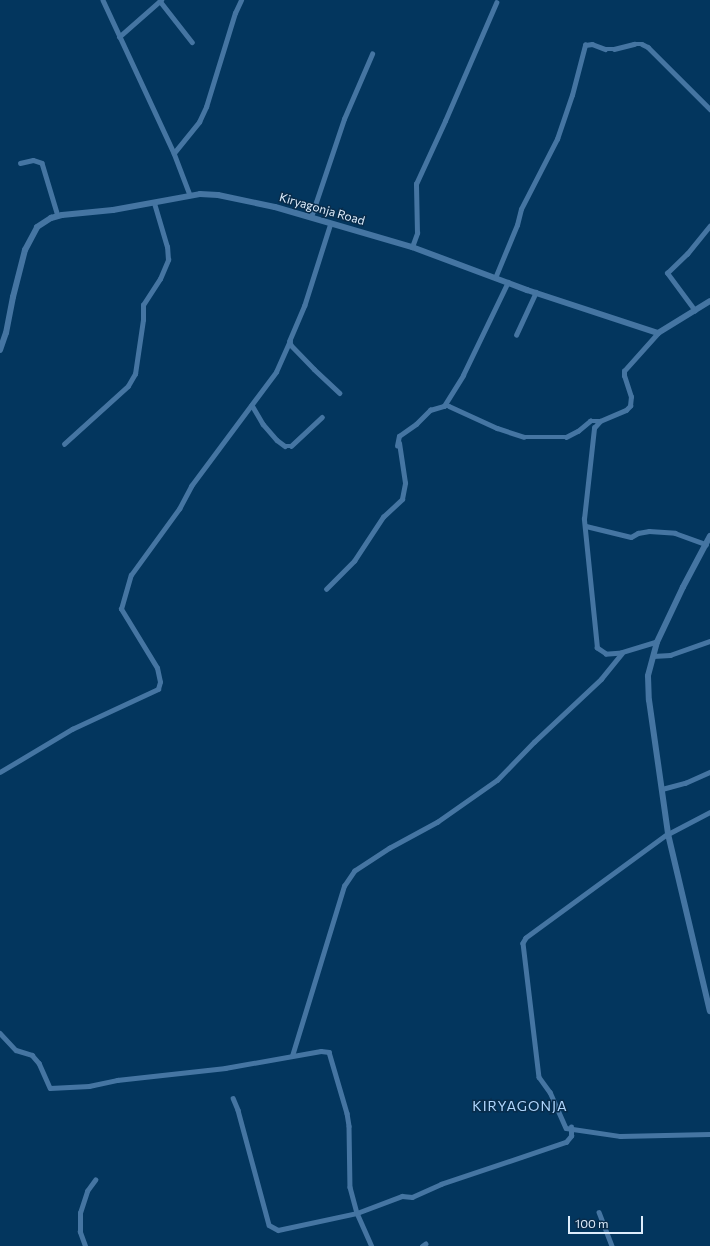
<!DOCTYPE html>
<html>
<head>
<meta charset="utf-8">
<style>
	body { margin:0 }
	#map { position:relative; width:710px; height:1246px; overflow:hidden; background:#03365e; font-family:Commissioner,sans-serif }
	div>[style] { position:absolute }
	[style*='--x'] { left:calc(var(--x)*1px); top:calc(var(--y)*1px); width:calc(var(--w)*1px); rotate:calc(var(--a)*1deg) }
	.minor>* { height:4.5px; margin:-2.25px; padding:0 2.25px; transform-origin:2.25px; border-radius:2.25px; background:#4575a2 }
	.tertiary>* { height:6px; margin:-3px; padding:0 3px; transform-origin:3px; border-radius:3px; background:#4575a2 }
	span { translate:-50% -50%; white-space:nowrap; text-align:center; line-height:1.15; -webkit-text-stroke:3px #082c4b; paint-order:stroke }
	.street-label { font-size:12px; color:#deedfc }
	.quarter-label { font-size:14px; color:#afd6fd; letter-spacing:1px }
	.scale { position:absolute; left:568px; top:1216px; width:75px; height:18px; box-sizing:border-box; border:2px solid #deedfc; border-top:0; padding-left:5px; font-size:12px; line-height:14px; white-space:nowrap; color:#deedfc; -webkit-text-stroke:3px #082c4b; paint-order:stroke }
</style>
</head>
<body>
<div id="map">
	<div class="minor">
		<i style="--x:103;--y:0;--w:169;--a:65.1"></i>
		<i style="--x:174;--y:153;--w:45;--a:69.1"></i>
		<i style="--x:160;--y:1;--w:52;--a:52"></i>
		<i style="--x:119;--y:37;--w:56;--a:-41.4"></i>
		<i style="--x:174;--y:153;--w:40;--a:-51"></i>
		<i style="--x:199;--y:122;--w:17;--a:-65"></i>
		<i style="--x:206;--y:107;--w:98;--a:-72.9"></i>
		<i style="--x:235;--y:13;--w:14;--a:-65"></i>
		<i style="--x:20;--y:163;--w:13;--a:-13"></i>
		<i style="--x:33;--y:160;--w:9;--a:18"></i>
		<i style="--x:42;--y:163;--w:55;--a:73.2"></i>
		<i style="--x:311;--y:217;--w:103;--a:-71.4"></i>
		<i style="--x:344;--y:119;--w:71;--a:-66.7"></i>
		<i style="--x:331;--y:223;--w:86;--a:107.6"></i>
		<i style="--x:305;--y:305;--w:39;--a:113"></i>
		<i style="--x:290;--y:341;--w:4;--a:76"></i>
		<i style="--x:291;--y:345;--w:33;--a:46"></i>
		<i style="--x:314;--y:369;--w:35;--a:43"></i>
		<i style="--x:412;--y:247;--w:15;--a:-70"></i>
		<i style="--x:417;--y:233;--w:49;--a:-91.2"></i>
		<i style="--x:416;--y:184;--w:69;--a:-65.3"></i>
		<i style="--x:445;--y:121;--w:129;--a:-66.6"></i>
		<i style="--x:495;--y:278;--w:57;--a:-67.5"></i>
		<i style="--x:517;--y:225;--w:16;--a:-76"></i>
		<i style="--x:521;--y:209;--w:79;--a:-62.8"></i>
		<i style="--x:557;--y:139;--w:46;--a:-71.2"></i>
		<i style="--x:572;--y:95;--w:52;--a:-75.4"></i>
		<i style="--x:585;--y:45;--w:7;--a:-8"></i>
		<i style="--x:592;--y:44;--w:14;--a:21"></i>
		<i style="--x:605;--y:49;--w:9;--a:0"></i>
		<i style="--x:614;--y:49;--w:21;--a:-14"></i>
		<i style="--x:634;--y:44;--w:8;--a:0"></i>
		<i style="--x:642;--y:44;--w:7;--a:27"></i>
		<i style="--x:648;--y:47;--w:88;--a:45"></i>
		<i style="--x:695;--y:311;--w:47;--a:-126.4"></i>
		<i style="--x:667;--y:273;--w:28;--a:-44"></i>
		<i style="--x:687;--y:254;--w:36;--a:-51"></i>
		<i style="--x:516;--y:335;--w:47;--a:-65.1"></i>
		<i style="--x:252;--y:405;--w:22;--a:60"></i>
		<i style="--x:263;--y:424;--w:21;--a:49"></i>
		<i style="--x:277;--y:440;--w:10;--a:37"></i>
		<i style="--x:285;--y:446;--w:6;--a:0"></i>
		<i style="--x:291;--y:446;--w:42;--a:-43.1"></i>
		<i style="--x:444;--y:406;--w:36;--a:-58"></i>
		<i style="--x:463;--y:375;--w:103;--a:-64.2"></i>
		<i style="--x:64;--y:444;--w:86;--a:-42.2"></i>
		<i style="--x:128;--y:386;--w:14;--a:-60"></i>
		<i style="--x:135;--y:374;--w:55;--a:-81.6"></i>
		<i style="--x:143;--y:320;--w:15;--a:-90"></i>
		<i style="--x:143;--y:305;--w:31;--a:-57"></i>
		<i style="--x:160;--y:279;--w:21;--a:-67"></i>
		<i style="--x:168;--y:260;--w:13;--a:-94"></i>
		<i style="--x:167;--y:247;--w:46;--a:-106.5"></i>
		<i style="--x:397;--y:446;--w:10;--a:-79"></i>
		<i style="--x:399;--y:436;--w:21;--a:-35"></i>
		<i style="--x:416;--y:424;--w:20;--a:-45"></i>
		<i style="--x:430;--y:410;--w:15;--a:-16"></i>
		<i style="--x:444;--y:406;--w:5;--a:0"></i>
		<i style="--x:449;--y:406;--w:53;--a:24.6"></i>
		<i style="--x:497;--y:428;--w:28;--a:18"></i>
		<i style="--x:524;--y:437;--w:42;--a:0"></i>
		<i style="--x:566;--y:437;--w:13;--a:-27"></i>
		<i style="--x:578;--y:431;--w:16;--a:-40"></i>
		<i style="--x:590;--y:421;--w:10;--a:0"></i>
		<i style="--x:586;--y:526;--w:46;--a:13.7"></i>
		<i style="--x:631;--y:537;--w:8;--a:-30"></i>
		<i style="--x:638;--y:533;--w:11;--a:-10"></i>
		<i style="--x:649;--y:531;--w:26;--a:4"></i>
		<i style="--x:675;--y:533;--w:33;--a:20"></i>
		<i style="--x:326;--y:589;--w:40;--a:-45"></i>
		<i style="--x:354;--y:561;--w:53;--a:-56.6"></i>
		<i style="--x:383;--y:517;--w:26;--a:-43"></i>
		<i style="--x:402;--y:499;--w:16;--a:-79"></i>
		<i style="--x:405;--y:483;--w:40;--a:-98.5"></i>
		<i style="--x:657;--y:642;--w:37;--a:163"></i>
		<i style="--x:622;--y:653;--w:16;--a:176"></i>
		<i style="--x:606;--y:654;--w:11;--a:-146"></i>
		<i style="--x:597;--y:648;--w:130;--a:-95.8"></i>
		<i style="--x:584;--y:519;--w:92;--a:-83.7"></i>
		<i style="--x:594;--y:428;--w:9;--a:-49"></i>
		<i style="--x:600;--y:421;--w:28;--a:-23"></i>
		<i style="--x:626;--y:410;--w:6;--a:-45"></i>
		<i style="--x:630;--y:406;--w:9;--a:-84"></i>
		<i style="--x:631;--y:397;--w:22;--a:-108"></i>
		<i style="--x:624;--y:376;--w:5;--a:-90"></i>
		<i style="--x:624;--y:371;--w:51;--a:-48.2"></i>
		<i style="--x:653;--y:656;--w:17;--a:-3"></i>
		<i style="--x:670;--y:655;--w:42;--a:-19.3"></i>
		<i style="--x:0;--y:772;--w:84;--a:-30.8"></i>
		<i style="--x:72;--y:729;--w:95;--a:-24.9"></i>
		<i style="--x:158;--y:689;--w:7;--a:-74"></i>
		<i style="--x:160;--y:682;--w:14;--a:-102"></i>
		<i style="--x:157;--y:668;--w:69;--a:-121.4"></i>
		<i style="--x:121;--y:609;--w:35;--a:-74"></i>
		<i style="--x:131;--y:575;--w:82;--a:-54"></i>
		<i style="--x:179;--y:509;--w:26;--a:-62"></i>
		<i style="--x:191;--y:486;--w:142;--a:-53.3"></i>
		<i style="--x:276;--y:372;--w:34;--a:-66"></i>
		<i style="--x:662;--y:789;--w:24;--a:-15"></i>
		<i style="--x:685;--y:783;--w:27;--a:-24"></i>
		<i style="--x:668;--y:834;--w:176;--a:143.8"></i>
		<i style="--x:526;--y:938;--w:6;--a:121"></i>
		<i style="--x:523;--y:943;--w:135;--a:83.2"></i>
		<i style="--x:539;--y:1077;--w:19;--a:54"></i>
		<i style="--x:550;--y:1092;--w:39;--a:66"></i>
		<i style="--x:566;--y:1128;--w:55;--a:8.4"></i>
		<i style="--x:620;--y:1136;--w:90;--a:-1.3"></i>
		<i style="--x:668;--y:834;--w:47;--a:-27.6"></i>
		<i style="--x:0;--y:1033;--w:23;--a:47"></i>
		<i style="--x:16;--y:1050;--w:17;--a:17"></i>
		<i style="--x:32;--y:1055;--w:11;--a:49"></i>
		<i style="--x:39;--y:1063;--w:27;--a:66"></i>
		<i style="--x:50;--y:1088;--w:39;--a:-3"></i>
		<i style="--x:89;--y:1086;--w:29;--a:-12"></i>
		<i style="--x:117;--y:1080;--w:109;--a:-6.3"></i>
		<i style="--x:225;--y:1068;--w:97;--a:-10"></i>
		<i style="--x:321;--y:1051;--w:8;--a:7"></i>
		<i style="--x:329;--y:1052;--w:64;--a:73.6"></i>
		<i style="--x:347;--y:1113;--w:13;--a:81"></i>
		<i style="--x:349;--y:1126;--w:61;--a:89.1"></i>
		<i style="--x:350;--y:1187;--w:27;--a:75"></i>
		<i style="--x:357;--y:1213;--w:36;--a:66"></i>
		<i style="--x:292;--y:1056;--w:178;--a:-73"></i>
		<i style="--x:344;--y:886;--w:18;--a:-56"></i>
		<i style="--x:354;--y:871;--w:42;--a:-33.3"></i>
		<i style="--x:389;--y:848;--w:55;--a:-28.4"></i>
		<i style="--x:437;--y:822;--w:73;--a:-35"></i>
		<i style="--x:497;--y:780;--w:53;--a:-45.8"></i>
		<i style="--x:534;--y:742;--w:92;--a:-43.2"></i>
		<i style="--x:601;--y:679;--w:33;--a:-51"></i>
		<i style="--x:233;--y:1098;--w:13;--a:67"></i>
		<i style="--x:238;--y:1110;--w:119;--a:74.9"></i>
		<i style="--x:269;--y:1225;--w:10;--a:29"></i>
		<i style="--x:278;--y:1230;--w:81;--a:-12.1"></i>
		<i style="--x:357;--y:1213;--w:48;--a:-20.7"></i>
		<i style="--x:402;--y:1196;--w:10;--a:6"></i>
		<i style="--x:412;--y:1197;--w:32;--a:-24"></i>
		<i style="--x:441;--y:1184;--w:132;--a:-18.6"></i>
		<i style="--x:566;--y:1142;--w:8;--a:-50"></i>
		<i style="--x:571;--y:1136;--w:9;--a:-90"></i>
		<i style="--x:599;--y:1212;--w:36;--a:69"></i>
		<i style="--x:85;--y:1246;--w:15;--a:-110"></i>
		<i style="--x:80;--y:1232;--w:19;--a:-90"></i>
		<i style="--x:80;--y:1213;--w:23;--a:-72"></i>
		<i style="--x:87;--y:1191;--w:14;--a:-54"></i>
		<i style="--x:422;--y:1246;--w:4;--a:-34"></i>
	</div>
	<div class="tertiary">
		<i style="--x:0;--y:350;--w:18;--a:-71"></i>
		<i style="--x:6;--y:333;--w:37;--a:-79"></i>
		<i style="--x:13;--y:297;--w:49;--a:-75.7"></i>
		<i style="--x:25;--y:250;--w:26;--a:-62"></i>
		<i style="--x:37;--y:227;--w:17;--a:-33"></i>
		<i style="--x:51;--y:218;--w:11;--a:-15"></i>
		<i style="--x:62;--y:215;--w:51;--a:-5.6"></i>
		<i style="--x:113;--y:210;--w:88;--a:-10.4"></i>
		<i style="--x:200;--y:194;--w:18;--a:3"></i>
		<i style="--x:218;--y:195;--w:58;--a:11.9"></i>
		<i style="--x:275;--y:207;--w:143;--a:16.3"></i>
		<i style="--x:412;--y:247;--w:123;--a:20.5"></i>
		<i style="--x:527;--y:290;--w:138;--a:18.2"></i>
		<i style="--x:658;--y:333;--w:61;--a:-31.6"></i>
		<i style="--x:710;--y:536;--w:58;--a:117.9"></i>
		<i style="--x:683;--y:587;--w:61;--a:115.3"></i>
		<i style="--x:657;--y:642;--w:35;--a:105"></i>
		<i style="--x:648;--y:676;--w:24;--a:88"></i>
		<i style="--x:649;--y:700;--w:135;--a:81.9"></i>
		<i style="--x:668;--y:834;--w:182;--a:76.7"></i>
	</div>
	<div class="street-label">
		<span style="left:322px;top:209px;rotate:16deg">Kiryagonja Road</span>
	</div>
	<div class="quarter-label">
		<span style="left:520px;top:1106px">KIRYAGONJA</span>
	</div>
	<div class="scale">100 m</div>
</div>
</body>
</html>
